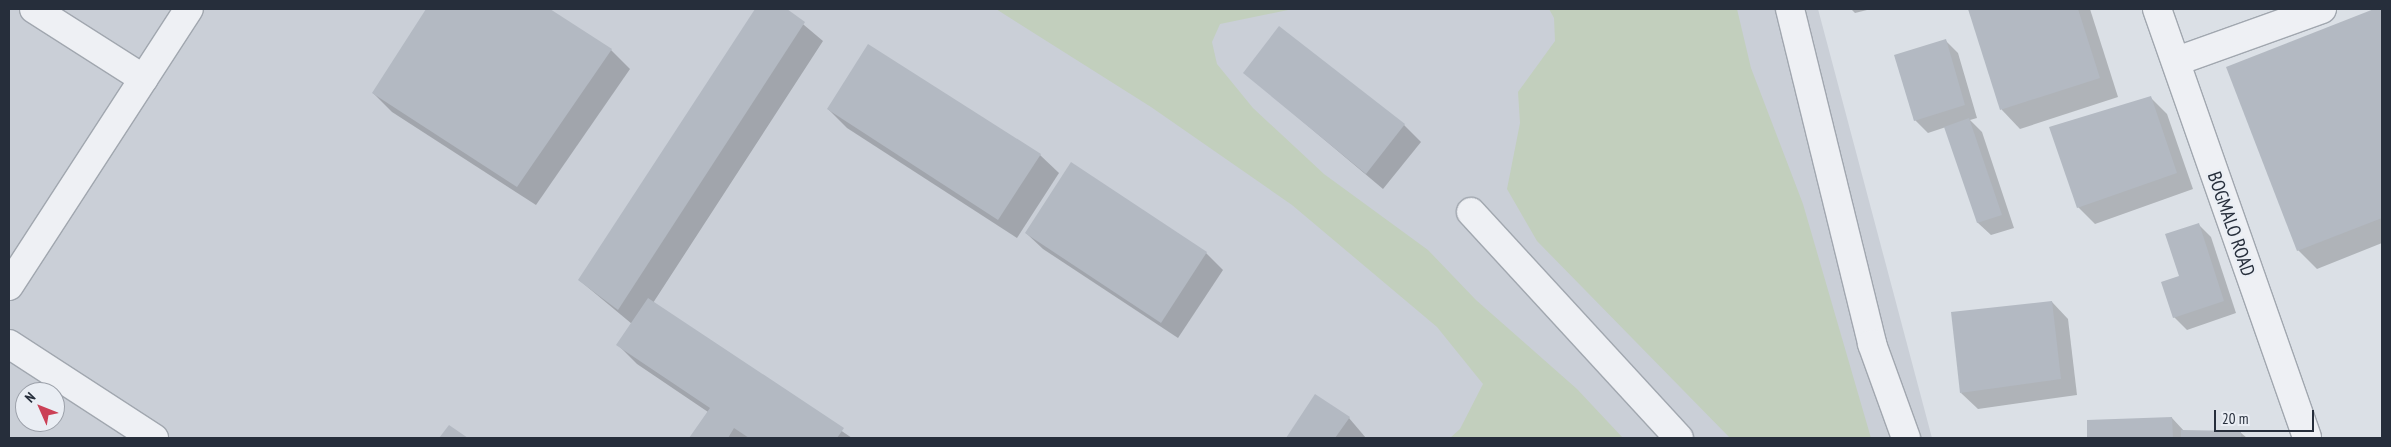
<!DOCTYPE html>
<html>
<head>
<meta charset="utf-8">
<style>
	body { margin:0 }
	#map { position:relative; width:2391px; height:447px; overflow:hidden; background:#dbe0e6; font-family:"PT Sans Narrow",sans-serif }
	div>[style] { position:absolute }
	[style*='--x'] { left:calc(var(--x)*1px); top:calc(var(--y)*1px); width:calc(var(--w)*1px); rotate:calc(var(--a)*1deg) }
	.built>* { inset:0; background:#cacfd7 }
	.green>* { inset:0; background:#c2cfbd }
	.shadow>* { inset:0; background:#0003 }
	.building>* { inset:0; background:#b3b9c2 }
	.roads { filter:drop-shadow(1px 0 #a1a7af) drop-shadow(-1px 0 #a1a7af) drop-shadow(0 1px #a1a7af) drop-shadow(0 -1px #a1a7af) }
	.minor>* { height:28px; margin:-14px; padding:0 14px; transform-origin:14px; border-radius:14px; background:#eef0f4 }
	span { translate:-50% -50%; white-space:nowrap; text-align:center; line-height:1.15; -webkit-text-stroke:5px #eaeef4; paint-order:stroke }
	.street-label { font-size:19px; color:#262e3b }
	.frame { position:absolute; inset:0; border:10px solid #262e3b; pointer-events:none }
	.north { position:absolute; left:15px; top:382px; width:50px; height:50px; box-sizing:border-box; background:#eaeef4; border:1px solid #9ca1aa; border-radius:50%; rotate:314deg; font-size:14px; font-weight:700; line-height:20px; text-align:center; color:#262e3b }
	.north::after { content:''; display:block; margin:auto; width:18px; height:22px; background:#cb4056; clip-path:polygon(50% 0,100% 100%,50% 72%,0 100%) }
	.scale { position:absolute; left:2214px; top:410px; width:100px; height:22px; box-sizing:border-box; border:2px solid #262e3b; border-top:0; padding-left:6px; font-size:15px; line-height:18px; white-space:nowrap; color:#262e3b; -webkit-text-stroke:4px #eaeef4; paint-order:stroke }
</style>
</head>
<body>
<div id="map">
	<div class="built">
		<i style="clip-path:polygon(evenodd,9px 9px,1818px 9px,1932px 438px,9px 438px,9px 9px,25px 392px,55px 392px,55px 422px,25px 422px,25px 392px)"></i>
	</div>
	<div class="green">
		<i style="clip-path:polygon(996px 9px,1293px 9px,1220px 24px,1212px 42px,1217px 64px,1253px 108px,1324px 174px,1428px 250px,1476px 300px,1577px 389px,1623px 438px,1450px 438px,1460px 429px,1483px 384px,1437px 327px,1292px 205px,1151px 107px)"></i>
		<i style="clip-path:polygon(1549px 9px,1737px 9px,1751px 68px,1803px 204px,1871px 438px,1730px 438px,1537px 241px,1507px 189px,1520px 123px,1518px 92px,1555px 41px,1554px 18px)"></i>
	</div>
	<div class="shadow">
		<i style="clip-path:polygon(428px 9px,548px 9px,611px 50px,630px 69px,536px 205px,392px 112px,373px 93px)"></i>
		<i style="clip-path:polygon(757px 9px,785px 9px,823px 41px,653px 303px,852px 438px,691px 438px,708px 412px,637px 364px,618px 345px,632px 324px,579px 280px)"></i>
		<i style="clip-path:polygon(1851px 9px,1871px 9px,1855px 13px)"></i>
		<i style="clip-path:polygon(1970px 9px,2090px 9px,2118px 97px,2020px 129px,2002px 110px)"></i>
		<i style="clip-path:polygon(2378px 9px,2382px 9px,2382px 243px,2317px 269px,2298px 250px,2228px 68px)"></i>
		<i style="clip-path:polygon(1279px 28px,1404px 125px,1421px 142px,1383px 189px,1245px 73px)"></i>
		<i style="clip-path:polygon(1945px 40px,1958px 53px,1977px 118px,1970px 120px,1982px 132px,2014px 228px,1991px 235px,1978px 223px,1946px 127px,1928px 133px,1915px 120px)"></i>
		<i style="clip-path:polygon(2150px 97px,2167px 114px,2193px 189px,2095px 224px,2078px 207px)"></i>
		<i style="clip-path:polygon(828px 109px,1040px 155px,1059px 173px,1017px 238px,847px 128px)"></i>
		<i style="clip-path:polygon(1071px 164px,1206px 253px,1223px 270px,1178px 338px,1043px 249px,1026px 233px)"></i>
		<i style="clip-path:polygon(2198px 224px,2211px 237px,2236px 313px,2187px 330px,2174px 317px)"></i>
		<i style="clip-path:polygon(2052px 302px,2068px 319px,2077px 395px,1978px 409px,1961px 393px)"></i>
		<i style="clip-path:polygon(1316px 396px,1349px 418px,1366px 438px,1288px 438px)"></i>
		<i style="clip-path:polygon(2172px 418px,2185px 432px,2240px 432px,2247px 438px,2088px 438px,2088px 421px)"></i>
	</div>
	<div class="building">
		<i style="clip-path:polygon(426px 9px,550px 9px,612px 49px,517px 187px,372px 93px)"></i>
		<i style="clip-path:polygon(755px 9px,787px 9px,805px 22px,618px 310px,578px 280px)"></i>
		<i style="clip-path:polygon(1968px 9px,2078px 9px,2100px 78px,2000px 110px)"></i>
		<i style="clip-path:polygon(2374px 9px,2382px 9px,2382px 218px,2297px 251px,2226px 67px)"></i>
		<i style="clip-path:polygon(1279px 26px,1405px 124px,1366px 174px,1243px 73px)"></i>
		<i style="clip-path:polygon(1946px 39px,1965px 105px,1914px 121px,1894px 55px)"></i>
		<i style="clip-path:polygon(868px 44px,1041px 154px,998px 220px,827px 109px)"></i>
		<i style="clip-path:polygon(2151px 96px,2177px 173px,2077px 208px,2049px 127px)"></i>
		<i style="clip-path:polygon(1969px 118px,2002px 215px,1977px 223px,1944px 127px)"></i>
		<i style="clip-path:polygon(1071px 162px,1207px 252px,1161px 323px,1025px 233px)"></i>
		<i style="clip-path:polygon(2199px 223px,2224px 301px,2173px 318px,2161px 282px,2179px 276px,2165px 234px)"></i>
		<i style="clip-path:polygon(648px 298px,844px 428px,837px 438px,749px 438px,734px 428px,728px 438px,689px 438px,710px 408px,616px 345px)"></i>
		<i style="clip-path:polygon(2052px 301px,2061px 379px,1960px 393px,1951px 312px)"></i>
		<i style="clip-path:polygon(1315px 394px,1350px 417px,1335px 438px,1286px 438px)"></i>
		<i style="clip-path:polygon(2172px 417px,2173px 438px,2087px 438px,2087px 420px)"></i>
		<i style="clip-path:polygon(449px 425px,468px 438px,439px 438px)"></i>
		<i style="clip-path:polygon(2181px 430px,2241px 431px,2241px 438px,2181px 438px)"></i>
	</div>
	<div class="roads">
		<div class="minor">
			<i style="--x:34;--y:9;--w:130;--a:32.5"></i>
			<i style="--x:1790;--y:9;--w:345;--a:76.2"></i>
			<i style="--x:1872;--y:344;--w:100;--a:70.1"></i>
			<i style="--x:2157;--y:9;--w:454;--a:70.7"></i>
			<i style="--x:2177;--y:61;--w:154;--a:-19.7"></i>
			<i style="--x:1471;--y:212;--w:307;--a:47.4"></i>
			<i style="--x:9;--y:286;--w:330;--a:-57"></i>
			<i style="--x:9;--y:344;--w:173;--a:33"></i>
		</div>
	</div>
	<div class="street-label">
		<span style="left:2231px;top:224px;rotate:71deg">BOGMALO ROAD</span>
	</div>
	<div class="frame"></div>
	<div class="north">N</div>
	<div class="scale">20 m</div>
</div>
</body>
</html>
